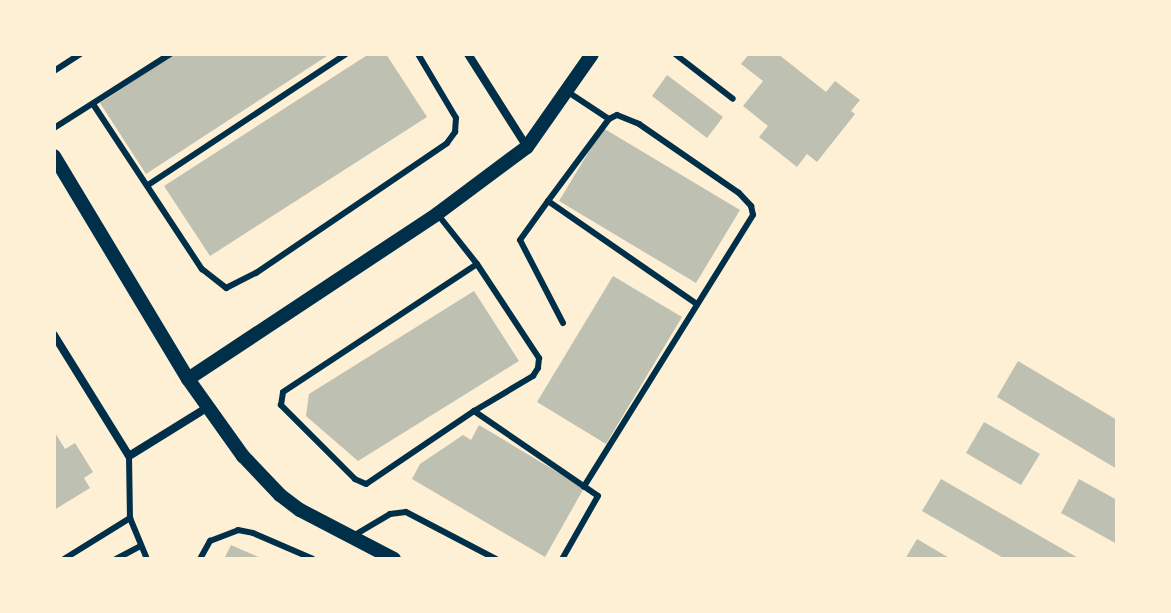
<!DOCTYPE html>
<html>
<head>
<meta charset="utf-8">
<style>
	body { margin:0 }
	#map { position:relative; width:1171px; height:613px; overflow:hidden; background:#fdf0d5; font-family:"Archivo Narrow",sans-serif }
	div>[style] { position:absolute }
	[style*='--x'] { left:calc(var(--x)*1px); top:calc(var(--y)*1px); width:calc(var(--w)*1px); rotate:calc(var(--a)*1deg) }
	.building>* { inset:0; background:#bec0b2 }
	.service>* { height:6px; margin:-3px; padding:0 3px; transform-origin:3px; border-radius:3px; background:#003049 }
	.minor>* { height:8px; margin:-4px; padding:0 4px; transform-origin:4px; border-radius:4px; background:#003049 }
	.tertiary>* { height:14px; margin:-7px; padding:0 7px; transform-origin:7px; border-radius:7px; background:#003049 }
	span { translate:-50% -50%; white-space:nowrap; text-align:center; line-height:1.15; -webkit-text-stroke:8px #fdf0d5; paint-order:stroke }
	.frame { position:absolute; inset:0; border:56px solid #fdf0d5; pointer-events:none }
</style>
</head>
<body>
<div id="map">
	<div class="building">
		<i style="clip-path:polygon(175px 54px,330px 54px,146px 174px,100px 103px)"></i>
		<i style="clip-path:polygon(369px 54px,386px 54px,427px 117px,210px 256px,164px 186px)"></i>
		<i style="clip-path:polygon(749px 54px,778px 54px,826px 92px,835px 81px,860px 100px,851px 111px,855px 114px,817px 162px,807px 154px,797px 167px,759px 137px,768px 126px,743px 106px,763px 81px,741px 64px)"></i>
		<i style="clip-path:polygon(667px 75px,723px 117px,707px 138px,652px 96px)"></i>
		<i style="clip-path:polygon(603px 128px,740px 210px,696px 283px,559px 201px)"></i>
		<i style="clip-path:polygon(613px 276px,682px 317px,606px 444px,537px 402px)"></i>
		<i style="clip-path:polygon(474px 291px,519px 361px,358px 461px,306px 416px,309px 394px)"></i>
		<i style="clip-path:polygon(1018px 361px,1117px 420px,1117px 469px,997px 397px)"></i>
		<i style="clip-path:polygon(984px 422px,1040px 454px,1021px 485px,966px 453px)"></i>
		<i style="clip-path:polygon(479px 425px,584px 488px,545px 557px,412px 479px,420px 464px,463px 435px,471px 440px)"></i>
		<i style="clip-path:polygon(54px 431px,65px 449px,75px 443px,93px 472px,84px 478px,90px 488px,54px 510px)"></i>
		<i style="clip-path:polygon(941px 479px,1080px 559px,1005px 559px,922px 511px)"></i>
		<i style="clip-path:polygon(1079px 479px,1117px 500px,1117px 544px,1061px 513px)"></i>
		<i style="clip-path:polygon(917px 539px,951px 559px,905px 559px)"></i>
		<i style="clip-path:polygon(231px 545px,263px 559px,224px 559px)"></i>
	</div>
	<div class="service">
		<i style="--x:675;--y:54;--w:73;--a:37.8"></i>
		<i style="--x:54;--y:71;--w:31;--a:-33"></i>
		<i style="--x:568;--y:92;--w:49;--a:33.4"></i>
		<i style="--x:93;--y:104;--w:198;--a:56.6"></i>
		<i style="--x:202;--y:269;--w:31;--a:38"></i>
		<i style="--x:226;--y:288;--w:34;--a:-27"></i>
		<i style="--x:256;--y:273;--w:231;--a:-34.2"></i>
		<i style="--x:447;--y:143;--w:14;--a:-54"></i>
		<i style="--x:455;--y:132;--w:14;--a:-86"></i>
		<i style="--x:456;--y:118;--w:74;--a:-120.7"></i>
		<i style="--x:54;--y:128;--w:138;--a:-32.5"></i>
		<i style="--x:148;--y:185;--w:237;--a:-33.5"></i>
		<i style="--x:548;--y:201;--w:102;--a:-53.4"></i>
		<i style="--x:609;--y:119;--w:9;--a:-27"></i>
		<i style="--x:617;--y:115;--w:24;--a:22"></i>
		<i style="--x:639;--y:124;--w:121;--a:34.6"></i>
		<i style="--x:739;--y:193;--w:18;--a:47"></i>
		<i style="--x:751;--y:206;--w:9;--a:77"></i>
		<i style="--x:753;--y:215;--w:320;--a:121.9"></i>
		<i style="--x:439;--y:216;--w:61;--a:51.6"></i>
		<i style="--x:477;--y:264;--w:113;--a:56.6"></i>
		<i style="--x:539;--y:358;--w:10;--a:96"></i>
		<i style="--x:538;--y:368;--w:9;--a:122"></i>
		<i style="--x:533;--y:376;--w:69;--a:149.3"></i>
		<i style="--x:474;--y:411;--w:130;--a:145.9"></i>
		<i style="--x:366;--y:484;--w:12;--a:-156"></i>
		<i style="--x:355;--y:479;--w:105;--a:-135"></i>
		<i style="--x:281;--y:405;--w:13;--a:-81"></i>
		<i style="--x:283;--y:392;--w:232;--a:-33.4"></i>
		<i style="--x:563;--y:323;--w:93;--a:-117.4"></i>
		<i style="--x:520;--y:240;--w:48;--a:-54.3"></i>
		<i style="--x:548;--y:201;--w:181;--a:34.7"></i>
		<i style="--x:474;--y:411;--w:150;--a:34.4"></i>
		<i style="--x:598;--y:496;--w:73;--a:119.7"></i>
		<i style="--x:129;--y:456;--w:62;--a:89.1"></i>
		<i style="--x:130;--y:518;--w:44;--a:67.5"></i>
		<i style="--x:353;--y:536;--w:43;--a:-30.7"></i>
		<i style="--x:390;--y:514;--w:16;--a:-7"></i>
		<i style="--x:406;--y:512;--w:102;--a:27.6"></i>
		<i style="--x:64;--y:559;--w:78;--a:-31.8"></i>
		<i style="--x:116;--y:559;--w:27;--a:-28"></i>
		<i style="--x:200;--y:559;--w:21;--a:-61"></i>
		<i style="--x:210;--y:541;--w:30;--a:-21"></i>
		<i style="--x:238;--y:530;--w:15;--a:11"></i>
		<i style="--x:253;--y:533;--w:65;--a:23.4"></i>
	</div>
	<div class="minor">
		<i style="--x:468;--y:54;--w:110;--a:57.6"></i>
		<i style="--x:54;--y:335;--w:142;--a:58.2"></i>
		<i style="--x:129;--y:456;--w:93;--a:-31.8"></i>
	</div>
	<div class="tertiary">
		<i style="--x:54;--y:156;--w:260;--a:59"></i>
		<i style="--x:188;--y:379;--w:95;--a:54.5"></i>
		<i style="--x:243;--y:456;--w:54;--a:46.5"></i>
		<i style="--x:280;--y:495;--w:25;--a:37"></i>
		<i style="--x:300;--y:510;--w:106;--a:27.5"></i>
		<i style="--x:188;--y:379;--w:299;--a:-33.5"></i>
		<i style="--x:437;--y:214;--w:112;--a:-36.7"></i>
		<i style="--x:527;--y:147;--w:113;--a:-55"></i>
	</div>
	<div class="frame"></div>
</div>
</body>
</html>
